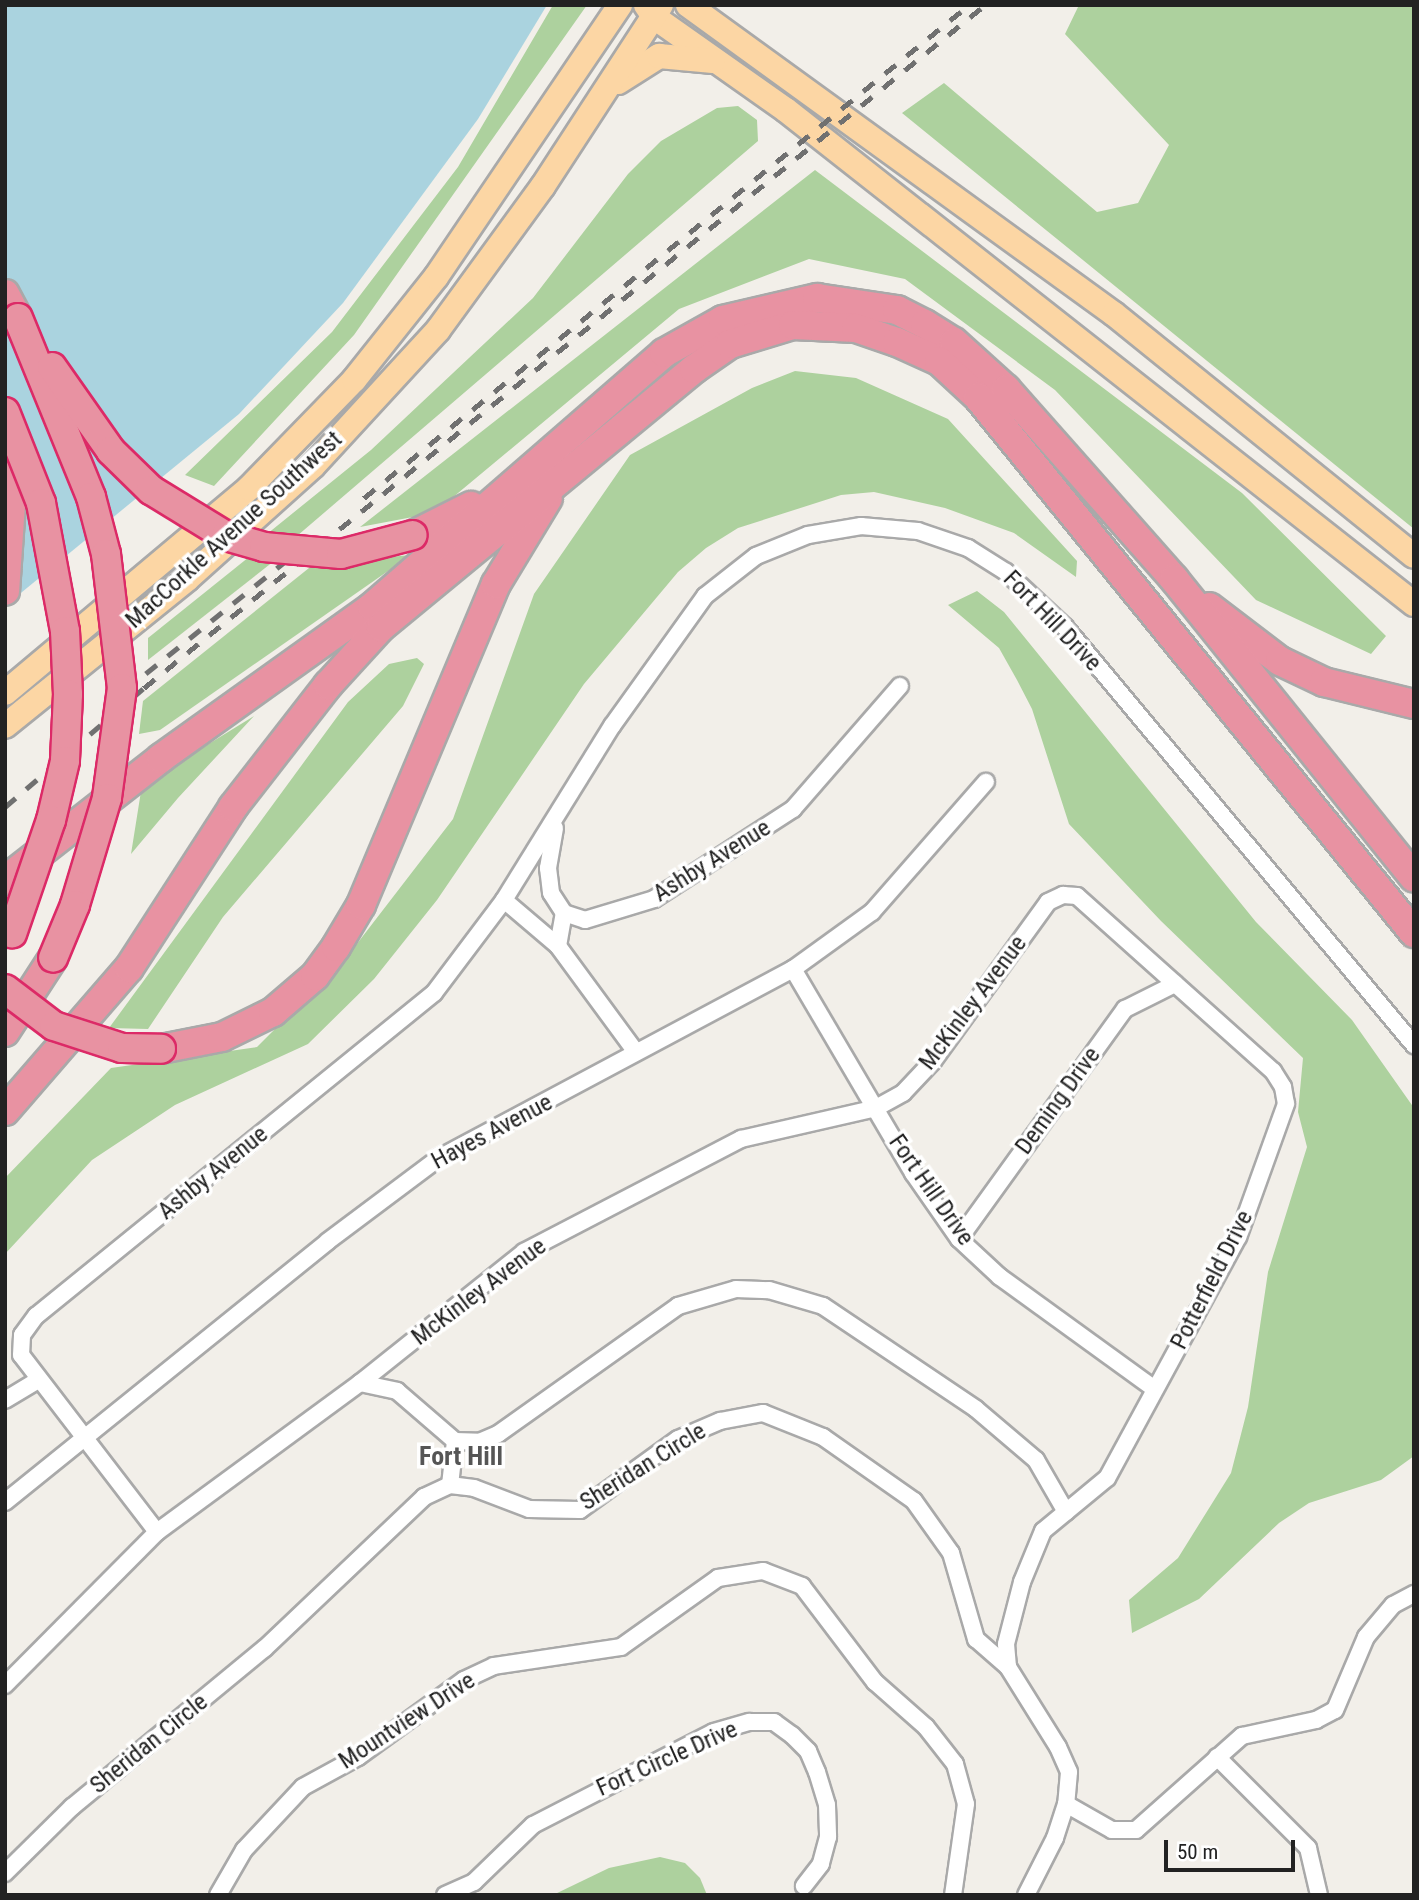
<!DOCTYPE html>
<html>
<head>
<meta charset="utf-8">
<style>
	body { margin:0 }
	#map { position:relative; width:1419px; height:1900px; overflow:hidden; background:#f2efe9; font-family:"Roboto Condensed",sans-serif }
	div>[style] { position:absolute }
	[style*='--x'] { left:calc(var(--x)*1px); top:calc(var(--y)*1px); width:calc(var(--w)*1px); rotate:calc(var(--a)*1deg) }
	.forest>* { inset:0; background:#add19e }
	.water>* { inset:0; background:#aad3df }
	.roads { filter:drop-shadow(2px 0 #a9a9a9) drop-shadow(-2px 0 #a9a9a9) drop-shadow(0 2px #a9a9a9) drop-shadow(0 -2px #a9a9a9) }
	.street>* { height:16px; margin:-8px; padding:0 8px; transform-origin:8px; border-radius:8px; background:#fff }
	.primary>* { height:24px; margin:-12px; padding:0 12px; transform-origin:12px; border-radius:12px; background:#fcd6a4 }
	.highway>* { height:28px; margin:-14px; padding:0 14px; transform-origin:14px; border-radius:14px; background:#e892a2 }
	.rail>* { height:5px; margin-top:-2.5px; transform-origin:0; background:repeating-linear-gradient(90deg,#707070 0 14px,transparent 0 28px) }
	.bridges { filter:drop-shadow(2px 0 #dc2a67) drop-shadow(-2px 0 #dc2a67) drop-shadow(0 2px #dc2a67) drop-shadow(0 -2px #dc2a67) }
	.highway-bridge>* { height:28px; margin:-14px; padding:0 14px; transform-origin:14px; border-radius:14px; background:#e892a2 }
	span { translate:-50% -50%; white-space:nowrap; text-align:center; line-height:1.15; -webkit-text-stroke:7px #fff; paint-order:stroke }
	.street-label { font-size:24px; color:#222 }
	.neighbourhood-label { font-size:26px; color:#555; font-weight:700 }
	.frame { position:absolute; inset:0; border:7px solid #222; pointer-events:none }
	.scale { position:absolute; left:1164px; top:1840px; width:131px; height:32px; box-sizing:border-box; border:4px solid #222; border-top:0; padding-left:9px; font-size:21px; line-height:24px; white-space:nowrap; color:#222; -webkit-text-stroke:5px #fff; paint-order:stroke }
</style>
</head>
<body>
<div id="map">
	<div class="forest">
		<i style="clip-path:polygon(553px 5px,587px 5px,354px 335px,214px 486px,185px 475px,332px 332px,458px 167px)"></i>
		<i style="clip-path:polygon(1079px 5px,1414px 5px,1414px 529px,902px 113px,944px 83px,1097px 212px,1138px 203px,1169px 145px,1065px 34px)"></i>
		<i style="clip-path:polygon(738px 106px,757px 120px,758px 141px,297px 536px,267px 534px,371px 450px,533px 298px,628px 174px,661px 141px,717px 108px)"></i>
		<i style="clip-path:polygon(815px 170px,1242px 493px,1386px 636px,1371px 654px,1256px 600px,1055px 390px,905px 279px,809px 259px,679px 309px,434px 513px,360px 527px)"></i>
		<i style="clip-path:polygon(795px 371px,856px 378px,948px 419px,1077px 561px,1076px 577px,1014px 533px,945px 508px,874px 492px,841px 495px,738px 528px,706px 548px,678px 572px,584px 684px,437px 900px,374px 979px,308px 1044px,175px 1105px,92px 1160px,5px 1254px,5px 1178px,111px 1068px,257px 1047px,346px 958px,453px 819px,534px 594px,630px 455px,752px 388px)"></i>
		<i style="clip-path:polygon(411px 555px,160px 730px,139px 734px,143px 701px,314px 564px)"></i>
		<i style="clip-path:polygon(249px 557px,274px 561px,148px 660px,148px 638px)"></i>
		<i style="clip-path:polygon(977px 591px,1004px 612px,1256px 922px,1352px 1020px,1414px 1108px,1414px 1456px,1381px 1480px,1309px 1503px,1279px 1523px,1199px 1599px,1132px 1633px,1129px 1600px,1178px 1558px,1231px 1473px,1248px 1407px,1268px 1272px,1307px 1147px,1298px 1112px,1303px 1058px,1161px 921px,1069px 824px,1032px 709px,1017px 680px,999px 648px,948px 605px)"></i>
		<i style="clip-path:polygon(417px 658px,424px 664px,403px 706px,223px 917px,148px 1029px,109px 1028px,348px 702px,389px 664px)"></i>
		<i style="clip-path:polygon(254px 716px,178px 798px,131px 854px,142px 785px)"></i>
		<i style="clip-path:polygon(660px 1857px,685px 1863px,700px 1878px,707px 1895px,553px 1895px,609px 1868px)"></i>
	</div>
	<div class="water">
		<i style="clip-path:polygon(5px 5px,547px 5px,478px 119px,343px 303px,239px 414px,5px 606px)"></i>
	</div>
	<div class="roads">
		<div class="street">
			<i style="--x:555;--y:828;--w:41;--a:99.9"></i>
			<i style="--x:548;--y:868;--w:25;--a:83"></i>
			<i style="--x:551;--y:893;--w:24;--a:57"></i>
			<i style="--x:564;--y:913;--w:22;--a:18"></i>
			<i style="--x:585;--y:920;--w:72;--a:-16.9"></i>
			<i style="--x:654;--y:899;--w:166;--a:-32.9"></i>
			<i style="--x:793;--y:809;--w:163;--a:-49"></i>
			<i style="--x:504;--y:900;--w:71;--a:40.4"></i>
			<i style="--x:558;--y:946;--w:130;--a:53.7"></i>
			<i style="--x:558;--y:946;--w:34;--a:-80"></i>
			<i style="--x:793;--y:969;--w:237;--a:59.5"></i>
			<i style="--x:913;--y:1173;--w:80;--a:55.1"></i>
			<i style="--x:959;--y:1239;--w:56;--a:42.8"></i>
			<i style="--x:1000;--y:1277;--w:191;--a:35.9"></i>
			<i style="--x:959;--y:1239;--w:284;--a:-54.2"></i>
			<i style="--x:1125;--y:1009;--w:56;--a:-26.6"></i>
			<i style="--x:360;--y:1383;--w:38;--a:12"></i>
			<i style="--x:397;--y:1391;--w:77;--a:40.8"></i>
			<i style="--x:455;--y:1441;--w:24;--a:2"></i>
			<i style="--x:479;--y:1442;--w:21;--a:-23"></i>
			<i style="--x:498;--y:1434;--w:221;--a:-35.4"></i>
			<i style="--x:678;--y:1306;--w:60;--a:-16.3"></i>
			<i style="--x:736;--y:1289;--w:33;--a:2"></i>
			<i style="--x:769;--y:1290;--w:56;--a:16.5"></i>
			<i style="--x:823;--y:1306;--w:184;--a:33.9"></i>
			<i style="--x:976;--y:1409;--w:79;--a:40.4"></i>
			<i style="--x:1036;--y:1460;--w:60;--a:60"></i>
			<i style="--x:5;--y:1400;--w:39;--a:-31"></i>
			<i style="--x:450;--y:1485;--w:44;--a:-83.5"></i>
			<i style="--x:5;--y:1502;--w:415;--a:-38.9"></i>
			<i style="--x:328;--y:1241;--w:139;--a:-36.8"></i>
			<i style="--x:439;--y:1158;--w:401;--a:-28.1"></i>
			<i style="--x:793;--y:969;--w:97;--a:-35.8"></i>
			<i style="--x:872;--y:912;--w:173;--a:-48.8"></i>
			<i style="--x:157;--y:1532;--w:223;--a:-127.5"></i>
			<i style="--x:21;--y:1355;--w:20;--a:-87"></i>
			<i style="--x:22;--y:1335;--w:24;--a:-54"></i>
			<i style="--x:36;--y:1316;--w:513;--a:-39.06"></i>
			<i style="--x:434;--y:993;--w:116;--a:-53"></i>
			<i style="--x:504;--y:900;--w:205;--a:-58.2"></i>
			<i style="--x:612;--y:726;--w:160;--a:-54.4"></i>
			<i style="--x:705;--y:596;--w:65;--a:-38.1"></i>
			<i style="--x:756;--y:556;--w:56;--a:-22"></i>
			<i style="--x:808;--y:535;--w:54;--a:-9.6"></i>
			<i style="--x:861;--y:526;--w:57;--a:5"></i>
			<i style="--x:918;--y:531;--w:53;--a:18.8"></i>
			<i style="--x:968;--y:548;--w:45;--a:32.3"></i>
			<i style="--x:1006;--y:572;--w:81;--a:43"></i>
			<i style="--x:1065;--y:627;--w:545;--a:50.14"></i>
			<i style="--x:5;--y:1685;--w:216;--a:-45.2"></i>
			<i style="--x:157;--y:1532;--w:252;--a:-36.3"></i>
			<i style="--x:360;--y:1383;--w:210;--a:-38.6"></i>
			<i style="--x:524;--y:1252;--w:245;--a:-27.5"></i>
			<i style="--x:741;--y:1139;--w:139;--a:-12.9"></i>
			<i style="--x:876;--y:1108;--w:31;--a:-29"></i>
			<i style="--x:903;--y:1093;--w:44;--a:-46.8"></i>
			<i style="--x:933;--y:1061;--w:196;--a:-54.1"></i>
			<i style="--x:1048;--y:902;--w:17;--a:-25"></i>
			<i style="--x:1063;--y:895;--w:14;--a:4"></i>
			<i style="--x:1077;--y:896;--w:263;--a:41.8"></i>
			<i style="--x:1273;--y:1071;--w:19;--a:58"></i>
			<i style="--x:1283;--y:1087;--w:17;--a:80"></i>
			<i style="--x:1286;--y:1104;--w:141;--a:109.8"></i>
			<i style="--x:1238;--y:1237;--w:274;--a:118.5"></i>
			<i style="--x:1107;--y:1478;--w:83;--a:140.4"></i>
			<i style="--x:1043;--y:1531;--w:55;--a:112.4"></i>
			<i style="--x:1022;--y:1582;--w:64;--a:104.5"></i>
			<i style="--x:1006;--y:1644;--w:23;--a:85"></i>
			<i style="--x:1217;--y:1757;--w:129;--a:45"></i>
			<i style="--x:1308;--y:1848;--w:48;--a:76.8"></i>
			<i style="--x:1066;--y:1804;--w:53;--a:29.5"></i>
			<i style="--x:1112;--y:1830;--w:24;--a:0"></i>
			<i style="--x:1136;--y:1830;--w:142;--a:-41.6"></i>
			<i style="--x:1242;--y:1736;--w:76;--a:-12.2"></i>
			<i style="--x:1316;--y:1720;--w:21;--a:-28"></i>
			<i style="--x:1335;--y:1710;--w:79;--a:-67"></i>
			<i style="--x:1366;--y:1637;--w:42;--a:-49.8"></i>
			<i style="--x:1393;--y:1605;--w:24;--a:-28"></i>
			<i style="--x:5;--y:1873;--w:94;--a:-44.6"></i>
			<i style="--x:72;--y:1807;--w:249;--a:-39.5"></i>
			<i style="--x:264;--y:1649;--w:221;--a:-43.5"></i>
			<i style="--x:424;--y:1497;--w:29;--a:-25"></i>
			<i style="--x:450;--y:1485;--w:24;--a:7"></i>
			<i style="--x:474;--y:1488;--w:59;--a:20.9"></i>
			<i style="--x:529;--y:1509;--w:51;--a:1.1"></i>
			<i style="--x:580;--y:1510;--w:121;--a:-35.9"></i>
			<i style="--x:678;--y:1439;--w:46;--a:-23.2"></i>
			<i style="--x:720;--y:1421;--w:44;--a:-10.5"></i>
			<i style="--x:763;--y:1413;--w:65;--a:21.8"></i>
			<i style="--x:823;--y:1437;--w:111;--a:35.1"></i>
			<i style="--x:914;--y:1501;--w:64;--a:54.6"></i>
			<i style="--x:951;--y:1553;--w:90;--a:73.8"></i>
			<i style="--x:976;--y:1639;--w:43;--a:41.2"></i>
			<i style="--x:1008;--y:1667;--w:94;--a:58"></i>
			<i style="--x:1058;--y:1747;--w:27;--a:66"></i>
			<i style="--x:1069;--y:1772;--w:32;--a:95"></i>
			<i style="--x:1066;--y:1804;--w:36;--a:108"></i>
			<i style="--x:1055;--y:1838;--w:64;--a:117"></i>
			<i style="--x:218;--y:1895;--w:52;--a:-60"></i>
			<i style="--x:244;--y:1850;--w:86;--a:-46.9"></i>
			<i style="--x:303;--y:1787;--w:63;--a:-28.6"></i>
			<i style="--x:358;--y:1757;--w:131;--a:-36"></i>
			<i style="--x:464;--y:1680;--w:33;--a:-25"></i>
			<i style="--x:494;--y:1666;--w:128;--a:-8.5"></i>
			<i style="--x:621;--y:1647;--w:119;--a:-35.4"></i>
			<i style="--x:718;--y:1578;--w:46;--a:-8.8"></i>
			<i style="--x:763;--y:1571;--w:42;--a:21"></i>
			<i style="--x:802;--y:1586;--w:121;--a:52.8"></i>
			<i style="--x:875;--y:1682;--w:68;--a:41.4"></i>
			<i style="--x:926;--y:1727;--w:47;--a:51.9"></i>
			<i style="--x:955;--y:1764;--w:41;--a:74.6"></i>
			<i style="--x:966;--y:1804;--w:92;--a:98.1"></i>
			<i style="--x:445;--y:1895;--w:32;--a:-24"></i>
			<i style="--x:474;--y:1882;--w:82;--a:-44"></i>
			<i style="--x:533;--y:1825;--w:203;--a:-27.2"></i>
			<i style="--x:714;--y:1732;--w:37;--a:-16"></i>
			<i style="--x:750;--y:1722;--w:24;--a:0"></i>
			<i style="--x:774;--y:1722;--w:22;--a:36"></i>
			<i style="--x:792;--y:1735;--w:23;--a:45"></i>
			<i style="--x:808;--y:1751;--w:23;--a:67"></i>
			<i style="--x:817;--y:1772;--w:34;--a:73"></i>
			<i style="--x:827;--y:1805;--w:32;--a:88"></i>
			<i style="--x:828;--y:1837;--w:28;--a:105"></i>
			<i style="--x:821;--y:1864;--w:28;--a:128"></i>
		</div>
		<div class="primary">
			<i style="--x:646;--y:5;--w:14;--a:56"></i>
			<i style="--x:654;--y:17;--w:161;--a:35.2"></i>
			<i style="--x:786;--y:110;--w:799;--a:38.19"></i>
			<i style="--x:688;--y:5;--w:526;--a:35.96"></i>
			<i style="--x:1114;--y:314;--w:385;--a:38.9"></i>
			<i style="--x:618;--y:82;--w:49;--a:-32.4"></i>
			<i style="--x:659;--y:56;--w:54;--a:5.3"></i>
			<i style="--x:5;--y:693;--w:319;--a:-40"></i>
			<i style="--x:249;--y:488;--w:151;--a:-45.8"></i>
			<i style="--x:354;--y:380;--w:132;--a:-51.5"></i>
			<i style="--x:436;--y:277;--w:328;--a:-55.9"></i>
			<i style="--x:5;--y:726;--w:234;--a:-38.9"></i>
			<i style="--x:187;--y:579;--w:169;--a:-41.9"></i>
			<i style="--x:313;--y:466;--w:185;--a:-47.4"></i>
			<i style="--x:438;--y:330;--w:178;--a:-53.9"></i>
			<i style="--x:543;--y:186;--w:216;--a:-56.9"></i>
		</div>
		<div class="highway">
			<i style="--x:5;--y:294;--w:27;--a:62"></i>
			<i style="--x:5;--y:473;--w:32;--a:79"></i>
			<i style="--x:11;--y:504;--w:87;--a:93.9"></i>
			<i style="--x:413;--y:535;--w:65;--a:-26.6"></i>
			<i style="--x:1209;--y:607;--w:89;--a:37.3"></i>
			<i style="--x:1280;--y:661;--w:49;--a:25.5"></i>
			<i style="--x:1324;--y:682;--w:93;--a:13.7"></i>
			<i style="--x:5;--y:880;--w:198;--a:-38"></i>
			<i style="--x:161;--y:758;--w:259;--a:-35.6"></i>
			<i style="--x:372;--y:607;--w:387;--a:-41"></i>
			<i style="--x:664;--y:353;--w:68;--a:-29.2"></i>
			<i style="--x:723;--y:320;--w:97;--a:-13.2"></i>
			<i style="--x:817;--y:298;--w:81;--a:8.5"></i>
			<i style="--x:897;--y:310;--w:31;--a:27"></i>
			<i style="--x:925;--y:324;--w:34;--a:32"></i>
			<i style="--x:954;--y:342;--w:70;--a:42.1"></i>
			<i style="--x:1006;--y:389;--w:254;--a:48.5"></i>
			<i style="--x:1174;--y:579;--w:383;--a:51.2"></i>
			<i style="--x:5;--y:1032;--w:88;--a:-57"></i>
			<i style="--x:161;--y:1049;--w:62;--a:-11.1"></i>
			<i style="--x:222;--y:1037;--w:57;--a:-26.1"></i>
			<i style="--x:273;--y:1012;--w:55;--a:-40.6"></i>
			<i style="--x:315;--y:976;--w:36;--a:-54"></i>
			<i style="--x:336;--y:947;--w:49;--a:-59.2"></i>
			<i style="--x:361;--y:905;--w:348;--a:-67.2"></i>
			<i style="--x:496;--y:584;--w:100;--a:-58.8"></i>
			<i style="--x:5;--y:1111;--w:189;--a:-49.1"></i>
			<i style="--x:129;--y:968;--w:192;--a:-57.1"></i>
			<i style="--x:233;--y:807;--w:155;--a:-52.1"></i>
			<i style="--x:328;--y:685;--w:79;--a:-47.6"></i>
			<i style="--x:381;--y:627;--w:406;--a:-39.5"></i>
			<i style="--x:694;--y:369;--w:44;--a:-34.8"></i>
			<i style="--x:730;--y:344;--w:66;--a:-16.8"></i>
			<i style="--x:793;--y:325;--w:63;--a:2.7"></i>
			<i style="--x:856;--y:328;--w:43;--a:18.9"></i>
			<i style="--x:897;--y:342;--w:46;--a:24.3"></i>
			<i style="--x:939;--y:361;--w:53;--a:42.7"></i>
			<i style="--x:978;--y:397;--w:691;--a:50.87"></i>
		</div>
	</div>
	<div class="rail">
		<i style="--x:364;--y:498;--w:780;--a:-39.18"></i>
		<i style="--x:124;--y:691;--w:249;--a:-38.8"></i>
		<i style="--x:5;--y:807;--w:183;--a:-40.6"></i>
		<i style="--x:144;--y:688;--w:1083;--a:-39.08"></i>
	</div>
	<div class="bridges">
		<div class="highway-bridge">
			<i style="--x:18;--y:318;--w:193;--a:67.8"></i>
			<i style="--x:91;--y:497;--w:59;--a:75.3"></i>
			<i style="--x:106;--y:554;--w:135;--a:83.2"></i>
			<i style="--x:122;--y:688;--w:111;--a:97.8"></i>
			<i style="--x:107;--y:798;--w:112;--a:106.7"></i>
			<i style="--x:75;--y:905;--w:57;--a:112.5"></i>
			<i style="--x:52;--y:367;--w:103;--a:54.9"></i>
			<i style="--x:111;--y:451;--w:56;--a:44.3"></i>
			<i style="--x:151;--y:490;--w:88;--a:31.5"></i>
			<i style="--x:226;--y:536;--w:40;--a:16"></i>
			<i style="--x:264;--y:547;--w:77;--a:5.2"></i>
			<i style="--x:341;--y:554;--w:74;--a:-14.8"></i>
			<i style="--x:5;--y:412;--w:98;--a:68.4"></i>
			<i style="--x:41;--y:503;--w:130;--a:79.4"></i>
			<i style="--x:65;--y:631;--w:63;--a:87.3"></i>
			<i style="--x:68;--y:694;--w:67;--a:92.6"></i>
			<i style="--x:65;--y:761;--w:61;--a:103.3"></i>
			<i style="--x:51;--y:820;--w:120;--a:108.9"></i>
			<i style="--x:5;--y:989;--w:61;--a:37.1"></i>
			<i style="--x:54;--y:1026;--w:71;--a:17.9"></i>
			<i style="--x:122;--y:1048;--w:39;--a:1"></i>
		</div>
	</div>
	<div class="street-label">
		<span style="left:234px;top:530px;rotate:-42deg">MacCorkle Avenue Southwest</span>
		<span style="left:1052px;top:621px;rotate:46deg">Fort Hill Drive</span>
		<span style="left:712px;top:861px;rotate:-32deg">Ashby Avenue</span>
		<span style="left:973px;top:1003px;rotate:-53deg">McKinley Avenue</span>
		<span style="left:1058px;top:1101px;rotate:-54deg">Deming Drive</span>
		<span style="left:492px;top:1132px;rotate:-28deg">Hayes Avenue</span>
		<span style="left:213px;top:1173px;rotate:-39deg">Ashby Avenue</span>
		<span style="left:931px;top:1190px;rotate:55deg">Fort Hill Drive</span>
		<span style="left:1212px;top:1280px;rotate:-63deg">Potterfield Drive</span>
		<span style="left:479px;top:1292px;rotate:-37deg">McKinley Avenue</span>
		<span style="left:643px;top:1467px;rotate:-32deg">Sheridan Circle</span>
		<span style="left:407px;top:1721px;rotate:-33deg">Mountview Drive</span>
		<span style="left:149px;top:1744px;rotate:-39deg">Sheridan Circle</span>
		<span style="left:667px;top:1759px;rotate:-24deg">Fort Circle Drive</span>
	</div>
	<div class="neighbourhood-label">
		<span style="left:461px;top:1457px">Fort Hill</span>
	</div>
	<div class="frame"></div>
	<div class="scale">50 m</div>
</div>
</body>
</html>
